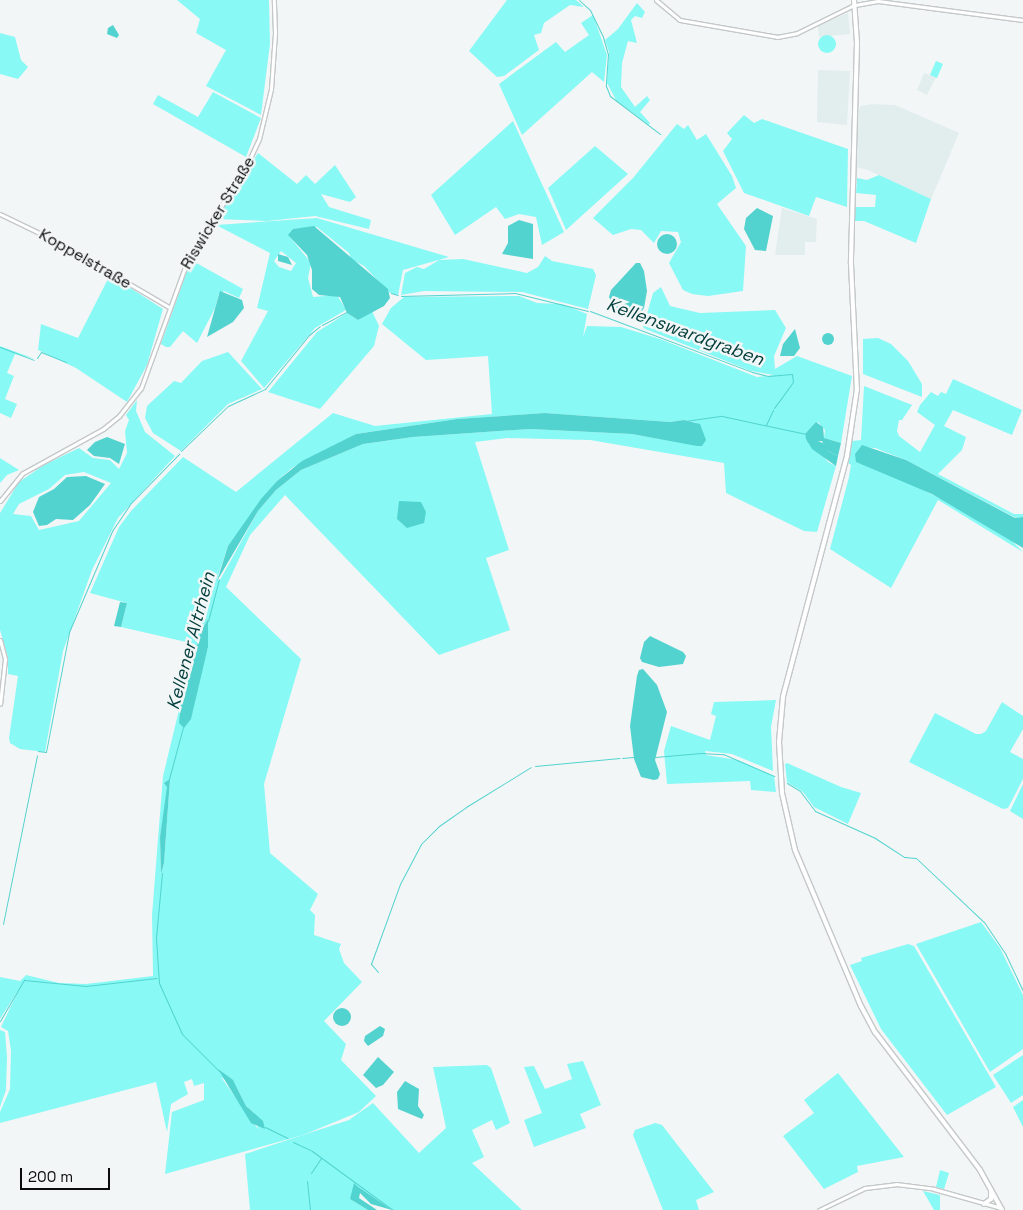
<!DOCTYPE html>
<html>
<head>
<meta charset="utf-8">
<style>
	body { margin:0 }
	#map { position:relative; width:1023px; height:1210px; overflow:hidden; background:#f3f6f6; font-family:"Space Grotesk",sans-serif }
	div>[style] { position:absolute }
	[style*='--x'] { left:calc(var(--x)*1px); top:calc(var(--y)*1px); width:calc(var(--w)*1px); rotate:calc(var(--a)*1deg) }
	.built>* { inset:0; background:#e1eeed }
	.green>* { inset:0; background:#88f9f5 }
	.round { border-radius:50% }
	.forest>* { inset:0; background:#51d3cf }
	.water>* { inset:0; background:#52d3cf }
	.stream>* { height:1px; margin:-0.5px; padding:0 0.5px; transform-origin:0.5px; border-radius:0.5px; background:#52d3cf }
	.roads { filter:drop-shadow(1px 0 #c4c8c8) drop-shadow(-1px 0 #c4c8c8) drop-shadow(0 1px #c4c8c8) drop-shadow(0 -1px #c4c8c8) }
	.tertiary>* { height:3px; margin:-1.5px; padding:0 1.5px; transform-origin:1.5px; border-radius:1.5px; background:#fff }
	.secondary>* { height:3px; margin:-1.5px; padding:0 1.5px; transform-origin:1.5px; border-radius:1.5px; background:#fff }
	.primary>* { height:4px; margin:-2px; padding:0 2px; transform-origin:2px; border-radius:2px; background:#fff }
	span { translate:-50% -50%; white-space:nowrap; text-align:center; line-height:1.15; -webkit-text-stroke:5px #f3f6f6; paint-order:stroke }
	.street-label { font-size:16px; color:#0b0c0c }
	.water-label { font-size:18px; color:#003d3b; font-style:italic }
	.scale { position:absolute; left:20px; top:1168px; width:90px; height:22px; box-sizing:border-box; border:2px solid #0b0c0c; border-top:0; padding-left:6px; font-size:15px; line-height:18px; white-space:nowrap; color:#0b0c0c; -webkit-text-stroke:4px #f3f6f6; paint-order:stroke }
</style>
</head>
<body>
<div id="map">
	<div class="built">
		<i style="clip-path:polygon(848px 13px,850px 34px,819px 37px,818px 26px)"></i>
		<i style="clip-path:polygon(936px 61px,943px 64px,927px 95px,917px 90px,924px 73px,930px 75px)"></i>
		<i style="clip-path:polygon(818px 70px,850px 71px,847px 125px,817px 122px)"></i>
		<i style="clip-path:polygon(872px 104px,895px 105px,959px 133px,931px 199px,868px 170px,856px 167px,857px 113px,861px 106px)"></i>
		<i style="clip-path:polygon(782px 208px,817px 219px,816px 242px,805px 242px,805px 255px,775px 255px)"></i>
	</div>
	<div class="green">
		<i style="clip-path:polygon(177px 0,269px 0,270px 44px,261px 115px,206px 86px,226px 50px,196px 33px,200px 19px)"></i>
		<i style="clip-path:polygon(507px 0,576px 0,584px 7px,570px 5px,544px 23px,541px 33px,534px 35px,539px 50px,504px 76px,497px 77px,469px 51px)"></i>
		<i style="clip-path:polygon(637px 3px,645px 12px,642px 18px,635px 16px,631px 20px,637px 43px,628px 41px,622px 63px,621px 87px,635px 107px,647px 96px,650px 100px,640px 112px,650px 123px,649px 125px,616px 100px,607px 83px,609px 52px,605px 40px,618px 29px)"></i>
		<i style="clip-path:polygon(593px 15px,607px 55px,604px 82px,592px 72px,522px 135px,499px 84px,556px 42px,565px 52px,589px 35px,581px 23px)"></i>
		<i style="clip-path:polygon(0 33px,15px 37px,21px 60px,28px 67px,18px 79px,0 74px)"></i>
		<i class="round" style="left:818px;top:35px;width:18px;height:18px"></i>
		<i style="clip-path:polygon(936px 61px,943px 64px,937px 78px,930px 75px)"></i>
		<i style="clip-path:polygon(213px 92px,261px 118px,246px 157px,153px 104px,158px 95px,198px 117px)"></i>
		<i style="clip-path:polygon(744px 115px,754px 123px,762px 119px,848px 149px,847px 207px,816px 197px,809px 216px,744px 193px,723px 151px,732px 139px,727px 133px)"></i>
		<i style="clip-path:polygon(513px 121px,564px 232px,542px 245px,536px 217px,519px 214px,505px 219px,496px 207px,455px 235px,431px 195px)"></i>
		<i style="clip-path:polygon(677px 124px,684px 129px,688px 125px,697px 140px,706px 134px,732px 176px,736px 188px,717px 204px,746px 246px,743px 291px,708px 296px,692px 294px,683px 290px,669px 263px,681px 242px,678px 232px,661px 231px,654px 243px,641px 230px,631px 229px,613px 235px,593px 218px,633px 178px)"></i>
		<i style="clip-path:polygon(595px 146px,628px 174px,566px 230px,548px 188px)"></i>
		<i style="clip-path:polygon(258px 153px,297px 184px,306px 175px,315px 184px,335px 165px,356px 197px,350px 202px,321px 194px,329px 207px,371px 220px,369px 229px,315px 216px,267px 221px,216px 219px)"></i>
		<i style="clip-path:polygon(879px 175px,931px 199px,916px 243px,864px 221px,855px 221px,855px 207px,875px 207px,876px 195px,856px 193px,857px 178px,867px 180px)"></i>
		<i style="clip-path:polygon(evenodd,317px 218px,449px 257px,403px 270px,398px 295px,390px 293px,364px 266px,351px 259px,349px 253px,317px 227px,293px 229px,290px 237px,311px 263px,308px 278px,313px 297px,337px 295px,346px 310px,315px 328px,264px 388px,241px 361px,268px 311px,257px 308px,270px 253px,216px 225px,317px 218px,281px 251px,296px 263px,291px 271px,279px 267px,274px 261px,281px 251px)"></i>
		<i style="clip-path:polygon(545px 256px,552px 261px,593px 269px,596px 275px,588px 309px,522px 292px,424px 291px,401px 295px,405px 273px,417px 267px,424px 269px,439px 260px,463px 259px,527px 273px,538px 267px)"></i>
		<i style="clip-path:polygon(191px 260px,243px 289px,239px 298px,224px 291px,219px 294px,215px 308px,197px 343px,183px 331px,170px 347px,166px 347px,161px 344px)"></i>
		<i style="clip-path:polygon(110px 275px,163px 309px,147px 365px,127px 402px,76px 368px,38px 350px,41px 324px,78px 338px)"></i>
		<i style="clip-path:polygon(evenodd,661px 287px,670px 306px,700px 313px,775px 310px,786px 328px,774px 356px,775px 369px,797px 356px,852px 376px,841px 443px,824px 438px,825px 430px,818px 422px,805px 434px,828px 462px,836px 466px,817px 532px,804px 531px,726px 493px,724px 463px,590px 440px,507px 438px,475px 442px,509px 550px,486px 558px,510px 630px,439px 655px,285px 495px,250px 535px,226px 587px,301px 659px,264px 784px,270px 853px,318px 894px,310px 910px,315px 915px,314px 935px,341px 944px,339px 949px,344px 963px,362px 982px,324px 1021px,346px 1044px,341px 1060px,376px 1096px,359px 1112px,303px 1135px,165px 1174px,172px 1112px,204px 1100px,204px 1083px,194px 1086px,192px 1079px,184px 1082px,188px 1094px,171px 1104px,167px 1132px,156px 1082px,0 1123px,0 1112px,10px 1089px,11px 1051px,8px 1031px,1px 1027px,19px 989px,0 1019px,0 977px,20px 981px,26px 975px,59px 983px,86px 984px,153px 976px,152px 915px,163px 776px,195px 644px,121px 627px,127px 603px,90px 593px,119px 527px,131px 511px,183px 457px,236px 492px,333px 413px,375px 426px,492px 414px,488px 356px,426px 360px,382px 324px,391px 308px,404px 297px,519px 296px,537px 303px,562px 304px,587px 314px,583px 337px,587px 326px,621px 327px,660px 339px,757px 377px,774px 375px,751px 371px,643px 328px,653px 293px,661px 287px,545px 413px,670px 422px,684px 420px,697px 423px,702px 446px,632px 434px,530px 429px,413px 437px,363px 444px,301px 470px,276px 490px,258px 511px,220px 580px,217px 579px,228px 546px,277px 481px,292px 468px,356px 434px,457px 419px,545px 413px,661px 287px,208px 619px,208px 647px,187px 723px,181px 712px,181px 703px,201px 631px,208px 619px,661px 287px,170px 779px,164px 863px,161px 874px,160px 837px,170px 779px,661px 287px,221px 1077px,237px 1088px,246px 1106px,254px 1113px,258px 1129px,221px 1077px)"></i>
		<i style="clip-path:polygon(372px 311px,379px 326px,374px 346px,320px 409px,268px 392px,317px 332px,347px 313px,358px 320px)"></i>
		<i style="clip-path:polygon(878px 338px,891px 344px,908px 361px,922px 384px,922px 397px,863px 374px,863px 339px)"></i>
		<i style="clip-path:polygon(0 346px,35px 359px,15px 354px,7px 373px,14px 376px,5px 399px,17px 404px,11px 418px,0 413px)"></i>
		<i style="clip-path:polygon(228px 352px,262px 389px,228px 404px,181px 451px,153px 433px,145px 418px,147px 406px,174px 381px,181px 383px,202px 361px)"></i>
		<i style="clip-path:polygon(953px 379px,1022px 410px,1012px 435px,953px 410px,944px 426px,966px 437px,962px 450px,938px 474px,1014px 514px,1023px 514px,1023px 517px,1016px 518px,906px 460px,875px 448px,860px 447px,857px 462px,898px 477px,963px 510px,1011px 540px,1023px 552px,938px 500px,891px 588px,830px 549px,849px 477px,851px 465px,847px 462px,852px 441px,861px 440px,864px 386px,912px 405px,902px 420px,899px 420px,897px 431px,899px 436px,920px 452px,935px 425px,917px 412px,920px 405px,931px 392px,938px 396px,941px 392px,946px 394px)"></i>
		<i style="clip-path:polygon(evenodd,137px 400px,136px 411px,145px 432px,175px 456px,118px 518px,92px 570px,63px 651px,45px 752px,20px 749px,10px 743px,9px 738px,18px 676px,8px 674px,8px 657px,0 630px,0 513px,19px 482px,44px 465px,79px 448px,93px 458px,110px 460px,119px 469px,127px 453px,125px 431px,129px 420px,126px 415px,137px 400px,84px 472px,111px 483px,79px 521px,39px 530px,31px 516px,13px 514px,19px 504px,49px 489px,65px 475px,84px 472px)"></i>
		<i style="clip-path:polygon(0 458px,19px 470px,7px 475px,0 483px)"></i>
		<i style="clip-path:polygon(776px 700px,771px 727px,773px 771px,732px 754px,705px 751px,706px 755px,738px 760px,774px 776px,776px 792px,751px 790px,750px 781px,667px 784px,664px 751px,671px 726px,710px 740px,716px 716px,711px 714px,714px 702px)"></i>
		<i style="clip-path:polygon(1002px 702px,1023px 716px,1023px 729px,1010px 752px,1023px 759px,1023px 779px,1008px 808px,1003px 809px,909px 762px,935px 713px,976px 734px,981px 734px,986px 731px)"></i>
		<i style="clip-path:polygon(787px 763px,841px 787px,861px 793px,848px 824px,814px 807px,803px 792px,787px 782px,785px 764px)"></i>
		<i style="clip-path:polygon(1023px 784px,1023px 819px,1010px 811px)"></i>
		<i style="clip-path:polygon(981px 922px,1000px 948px,1023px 995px,1023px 1049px,990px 1072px,916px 944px)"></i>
		<i style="clip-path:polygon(908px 944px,914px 946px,996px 1087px,947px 1115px,881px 1029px,850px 965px,862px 961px,861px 958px)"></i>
		<i style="clip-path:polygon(0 1030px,5px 1032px,7px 1057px,6px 1090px,0 1107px)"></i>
		<i style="clip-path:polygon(1023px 1055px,1023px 1095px,1011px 1103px,993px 1075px)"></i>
		<i style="clip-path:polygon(583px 1061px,601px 1105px,580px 1114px,586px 1128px,534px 1147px,524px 1120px,542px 1113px,524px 1067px,534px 1066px,545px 1089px,572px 1079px,567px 1064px)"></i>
		<i style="clip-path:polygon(487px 1065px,491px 1068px,510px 1123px,496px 1130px,492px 1120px,472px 1130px,484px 1157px,472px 1163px,522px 1210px,392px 1210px,357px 1186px,350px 1199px,368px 1210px,250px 1210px,245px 1154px,349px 1120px,373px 1103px,419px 1153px,446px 1128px,433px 1067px)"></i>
		<i style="clip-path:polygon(838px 1073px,904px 1157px,857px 1166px,858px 1172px,824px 1189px,783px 1136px,814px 1113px,804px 1100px)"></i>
		<i style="clip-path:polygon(1023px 1100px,1023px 1127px,1013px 1107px)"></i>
		<i style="clip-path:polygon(655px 1123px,662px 1125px,714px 1192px,696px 1200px,699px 1210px,663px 1210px,633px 1135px,635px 1130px)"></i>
		<i style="clip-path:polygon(940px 1170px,949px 1173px,944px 1189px,936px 1187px)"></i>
		<i style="clip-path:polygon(923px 1191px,940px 1195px,940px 1210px,934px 1210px)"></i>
	</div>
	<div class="forest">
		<i style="clip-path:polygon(805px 437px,826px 444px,828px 451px,838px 456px,836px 466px,812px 449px)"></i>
		<i style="clip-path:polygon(399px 501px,421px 502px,426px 512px,424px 523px,407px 528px,397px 519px)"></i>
		<i style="clip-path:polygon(120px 602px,127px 603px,121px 627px,114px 626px)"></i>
		<i style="clip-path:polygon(354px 1183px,357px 1186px,392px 1210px,371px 1204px,360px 1193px,359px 1198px,377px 1210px,368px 1210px,350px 1199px)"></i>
	</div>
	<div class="water">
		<i style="clip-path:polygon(113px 25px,119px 35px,117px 38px,107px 34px,108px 28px)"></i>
		<i style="clip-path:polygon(757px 208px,773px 216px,766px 251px,755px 250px,744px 229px,746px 218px)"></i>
		<i style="clip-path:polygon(519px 220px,533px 224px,533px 259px,502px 254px,508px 243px,508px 226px)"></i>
		<i style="clip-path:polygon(314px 226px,388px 289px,390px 298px,384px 306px,358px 320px,347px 313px,340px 297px,319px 295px,312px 289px,312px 270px,307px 255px,288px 235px,293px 229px)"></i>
		<i class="round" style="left:657px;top:234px;width:20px;height:20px"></i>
		<i style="clip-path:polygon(278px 254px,288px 257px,292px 265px,278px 261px)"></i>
		<i style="clip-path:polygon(636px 263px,640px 263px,644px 271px,647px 291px,644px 308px,635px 321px,614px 307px,609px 297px,611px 290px)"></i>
		<i style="clip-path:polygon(220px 291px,242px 300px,244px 308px,233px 322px,207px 337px)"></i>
		<i style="clip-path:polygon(795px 329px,800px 348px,794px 356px,780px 356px,783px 344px)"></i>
		<i class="round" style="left:822px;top:333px;width:12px;height:12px"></i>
		<i style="clip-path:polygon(545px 413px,670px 422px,684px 420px,700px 424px,706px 440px,702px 446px,697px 446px,632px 434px,530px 429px,413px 437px,363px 444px,301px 470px,276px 490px,258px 511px,217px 581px,228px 546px,261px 499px,277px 481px,302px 461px,356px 434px,457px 419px)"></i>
		<i style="clip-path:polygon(816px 422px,823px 427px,824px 438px,841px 443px,838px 456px,828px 451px,822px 441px,808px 443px,805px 434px)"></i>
		<i style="clip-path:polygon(107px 437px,125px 444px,119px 464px,110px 458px,94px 456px,87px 450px,95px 442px)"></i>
		<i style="clip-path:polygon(862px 445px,906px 460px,1015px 518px,1023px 517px,1023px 548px,932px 494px,856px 462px,855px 454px)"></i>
		<i style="clip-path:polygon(86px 476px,105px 484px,90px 505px,73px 520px,56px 519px,47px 525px,39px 526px,33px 512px,39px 497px,54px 489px,67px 477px)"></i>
		<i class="round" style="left:401px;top:505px;width:20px;height:20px"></i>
		<i style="clip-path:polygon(208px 619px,208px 647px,191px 719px,184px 728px,179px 723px,181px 703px,201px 631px)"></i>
		<i style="clip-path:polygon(650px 636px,683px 652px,686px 656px,683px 664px,659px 667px,642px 662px,640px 658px,644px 642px)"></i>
		<i style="clip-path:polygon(643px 669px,657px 685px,667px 712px,655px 760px,660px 774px,658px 779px,654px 780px,641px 777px,634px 759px,630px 726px,637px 676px,639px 670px)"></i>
		<i style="clip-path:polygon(170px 779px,164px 863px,161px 874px,160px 837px,167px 787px,164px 783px)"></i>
		<i class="round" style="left:333px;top:1008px;width:18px;height:18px"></i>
		<i style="clip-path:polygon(380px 1026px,385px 1029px,383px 1036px,368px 1046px,364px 1041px,365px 1036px)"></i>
		<i style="clip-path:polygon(378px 1057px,394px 1072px,383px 1085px,376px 1088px,363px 1075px)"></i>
		<i style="clip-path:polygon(218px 1069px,233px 1080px,246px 1106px,263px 1121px,265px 1129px,251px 1123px)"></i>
		<i style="clip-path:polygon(405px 1081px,419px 1089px,418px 1106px,424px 1115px,422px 1119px,398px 1109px,397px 1092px)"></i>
	</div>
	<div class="stream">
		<i style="--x:579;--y:0;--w:15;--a:42"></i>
		<i style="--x:590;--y:10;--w:30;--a:64"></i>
		<i style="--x:603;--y:37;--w:18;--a:74"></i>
		<i style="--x:608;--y:54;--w:32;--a:94"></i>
		<i style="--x:606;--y:86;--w:11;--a:68"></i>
		<i style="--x:610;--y:96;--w:63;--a:37.2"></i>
		<i style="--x:391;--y:293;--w:7;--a:16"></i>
		<i style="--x:401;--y:296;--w:114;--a:-1.5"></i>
		<i style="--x:515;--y:293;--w:75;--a:13.9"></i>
		<i style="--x:590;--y:311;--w:173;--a:20.6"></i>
		<i style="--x:752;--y:372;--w:16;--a:14"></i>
		<i style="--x:768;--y:376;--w:24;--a:-5"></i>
		<i style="--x:792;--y:374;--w:8;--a:83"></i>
		<i style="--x:793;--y:382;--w:32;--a:126"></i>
		<i style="--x:322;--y:325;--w:30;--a:-28"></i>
		<i style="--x:0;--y:347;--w:36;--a:21"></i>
		<i style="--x:37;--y:358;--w:7;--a:-56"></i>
		<i style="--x:41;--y:352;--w:27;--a:22"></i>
		<i style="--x:685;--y:421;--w:37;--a:-8"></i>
		<i style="--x:722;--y:416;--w:86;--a:12.1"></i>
		<i style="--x:766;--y:425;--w:17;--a:-65"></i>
		<i style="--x:181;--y:451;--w:65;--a:-43.8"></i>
		<i style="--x:228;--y:406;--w:41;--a:-24.7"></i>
		<i style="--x:265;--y:389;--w:70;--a:-50.8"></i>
		<i style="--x:309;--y:335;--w:14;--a:-39"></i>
		<i style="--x:208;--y:621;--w:43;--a:-75.3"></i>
		<i style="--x:38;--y:751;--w:8;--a:7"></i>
		<i style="--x:46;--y:752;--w:122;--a:-79.1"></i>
		<i style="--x:69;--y:632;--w:110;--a:-66.9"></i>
		<i style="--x:112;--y:531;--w:34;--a:-56"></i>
		<i style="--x:131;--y:503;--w:69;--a:-45.6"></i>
		<i style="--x:655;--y:757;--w:46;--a:-5"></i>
		<i style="--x:701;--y:753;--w:22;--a:3"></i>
		<i style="--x:723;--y:754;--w:56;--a:23.3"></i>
		<i style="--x:622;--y:758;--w:11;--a:-5"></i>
		<i style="--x:535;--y:766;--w:85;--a:-5.4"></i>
		<i style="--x:169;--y:779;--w:54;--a:-74.9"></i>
		<i style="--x:787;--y:783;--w:15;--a:32"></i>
		<i style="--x:800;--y:791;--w:25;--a:53"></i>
		<i style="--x:815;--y:811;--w:66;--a:24.2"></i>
		<i style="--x:875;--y:838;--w:35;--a:33"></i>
		<i style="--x:904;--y:857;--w:12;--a:5"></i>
		<i style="--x:916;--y:858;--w:93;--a:43.3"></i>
		<i style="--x:984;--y:922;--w:37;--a:56"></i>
		<i style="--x:1005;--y:953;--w:42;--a:64.7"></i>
		<i style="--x:162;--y:873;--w:65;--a:95.3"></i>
		<i style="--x:156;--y:938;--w:45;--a:86.2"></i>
		<i style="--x:159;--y:983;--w:56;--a:65.7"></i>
		<i style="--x:182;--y:1034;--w:52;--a:45"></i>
		<i style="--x:3;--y:924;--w:172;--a:-78.6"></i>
		<i style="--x:378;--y:972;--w:11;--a:-131"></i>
		<i style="--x:371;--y:964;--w:85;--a:-70.1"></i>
		<i style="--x:400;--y:884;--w:45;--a:-62.3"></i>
		<i style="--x:421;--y:844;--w:25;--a:-45"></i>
		<i style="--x:439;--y:826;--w:33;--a:-35"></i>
		<i style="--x:466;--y:807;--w:76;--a:-31.6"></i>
		<i style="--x:0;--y:1021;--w:48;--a:-59.7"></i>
		<i style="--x:24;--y:980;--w:62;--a:5.5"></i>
		<i style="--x:86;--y:986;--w:71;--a:-6.4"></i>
		<i style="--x:265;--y:1127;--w:25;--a:26"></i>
		<i style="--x:293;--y:1142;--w:21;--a:25"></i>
		<i style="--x:312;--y:1151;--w:100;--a:36.1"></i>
		<i style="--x:311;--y:1173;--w:18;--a:-56"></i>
		<i style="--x:307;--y:1181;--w:29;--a:84"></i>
	</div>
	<div class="roads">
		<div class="tertiary">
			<i style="--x:656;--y:0;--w:31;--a:40"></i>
			<i style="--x:680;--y:20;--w:98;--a:9.9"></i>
			<i style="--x:777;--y:37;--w:20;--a:-11"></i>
			<i style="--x:797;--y:33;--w:64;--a:-26.2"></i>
			<i style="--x:0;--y:214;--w:64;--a:25.8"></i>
			<i style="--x:58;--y:242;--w:129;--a:30.4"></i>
			<i style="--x:0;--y:501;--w:36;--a:-51"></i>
			<i style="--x:23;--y:473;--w:91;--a:-28.8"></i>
			<i style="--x:103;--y:429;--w:21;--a:-39"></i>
			<i style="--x:119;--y:416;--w:36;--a:-52"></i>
			<i style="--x:141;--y:388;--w:140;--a:-70"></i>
			<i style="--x:189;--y:256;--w:101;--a:-57.1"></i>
			<i style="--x:244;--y:171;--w:35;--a:-65"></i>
			<i style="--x:259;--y:139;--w:51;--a:-76.5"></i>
			<i style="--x:271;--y:89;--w:56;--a:-85.9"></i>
			<i style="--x:275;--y:33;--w:33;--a:-92"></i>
			<i style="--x:0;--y:640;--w:20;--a:75"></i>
			<i style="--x:5;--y:659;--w:45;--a:96.3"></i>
			<i style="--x:819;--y:1210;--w:51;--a:-25.6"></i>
			<i style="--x:865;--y:1188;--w:31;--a:-7"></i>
			<i style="--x:896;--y:1184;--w:38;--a:7"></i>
			<i style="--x:934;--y:1189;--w:70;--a:15.8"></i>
		</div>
		<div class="secondary">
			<i style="--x:855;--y:5;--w:23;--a:-10"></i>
			<i style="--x:878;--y:1;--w:146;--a:7.5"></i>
		</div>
		<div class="primary">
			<i style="--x:854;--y:0;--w:43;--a:86"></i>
			<i style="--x:857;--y:43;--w:221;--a:91.6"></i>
			<i style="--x:851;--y:264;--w:125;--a:87.3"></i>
			<i style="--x:857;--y:389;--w:68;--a:98.5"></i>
			<i style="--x:847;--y:456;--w:249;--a:104.9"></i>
			<i style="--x:783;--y:697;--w:45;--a:95.1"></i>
			<i style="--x:779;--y:742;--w:51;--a:86.6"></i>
			<i style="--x:782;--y:793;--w:58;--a:77.2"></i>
			<i style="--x:795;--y:850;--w:169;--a:67.1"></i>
			<i style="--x:861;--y:1006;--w:30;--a:62"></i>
			<i style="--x:875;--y:1032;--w:173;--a:52.7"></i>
			<i style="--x:980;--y:1170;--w:46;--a:61.2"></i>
			<i style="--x:984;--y:1204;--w:9;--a:-36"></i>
			<i style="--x:991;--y:1199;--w:9;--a:-90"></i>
		</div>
	</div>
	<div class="street-label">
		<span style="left:218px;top:213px;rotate:-59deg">Riswicker Straße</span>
		<span style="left:85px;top:259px;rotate:30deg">Koppelstraße</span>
	</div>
	<div class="water-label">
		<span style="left:685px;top:332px;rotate:20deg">Kellenswardgraben</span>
		<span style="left:191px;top:641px;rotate:-75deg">Kellener Altrhein</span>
	</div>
	<div class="scale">200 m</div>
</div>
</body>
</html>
